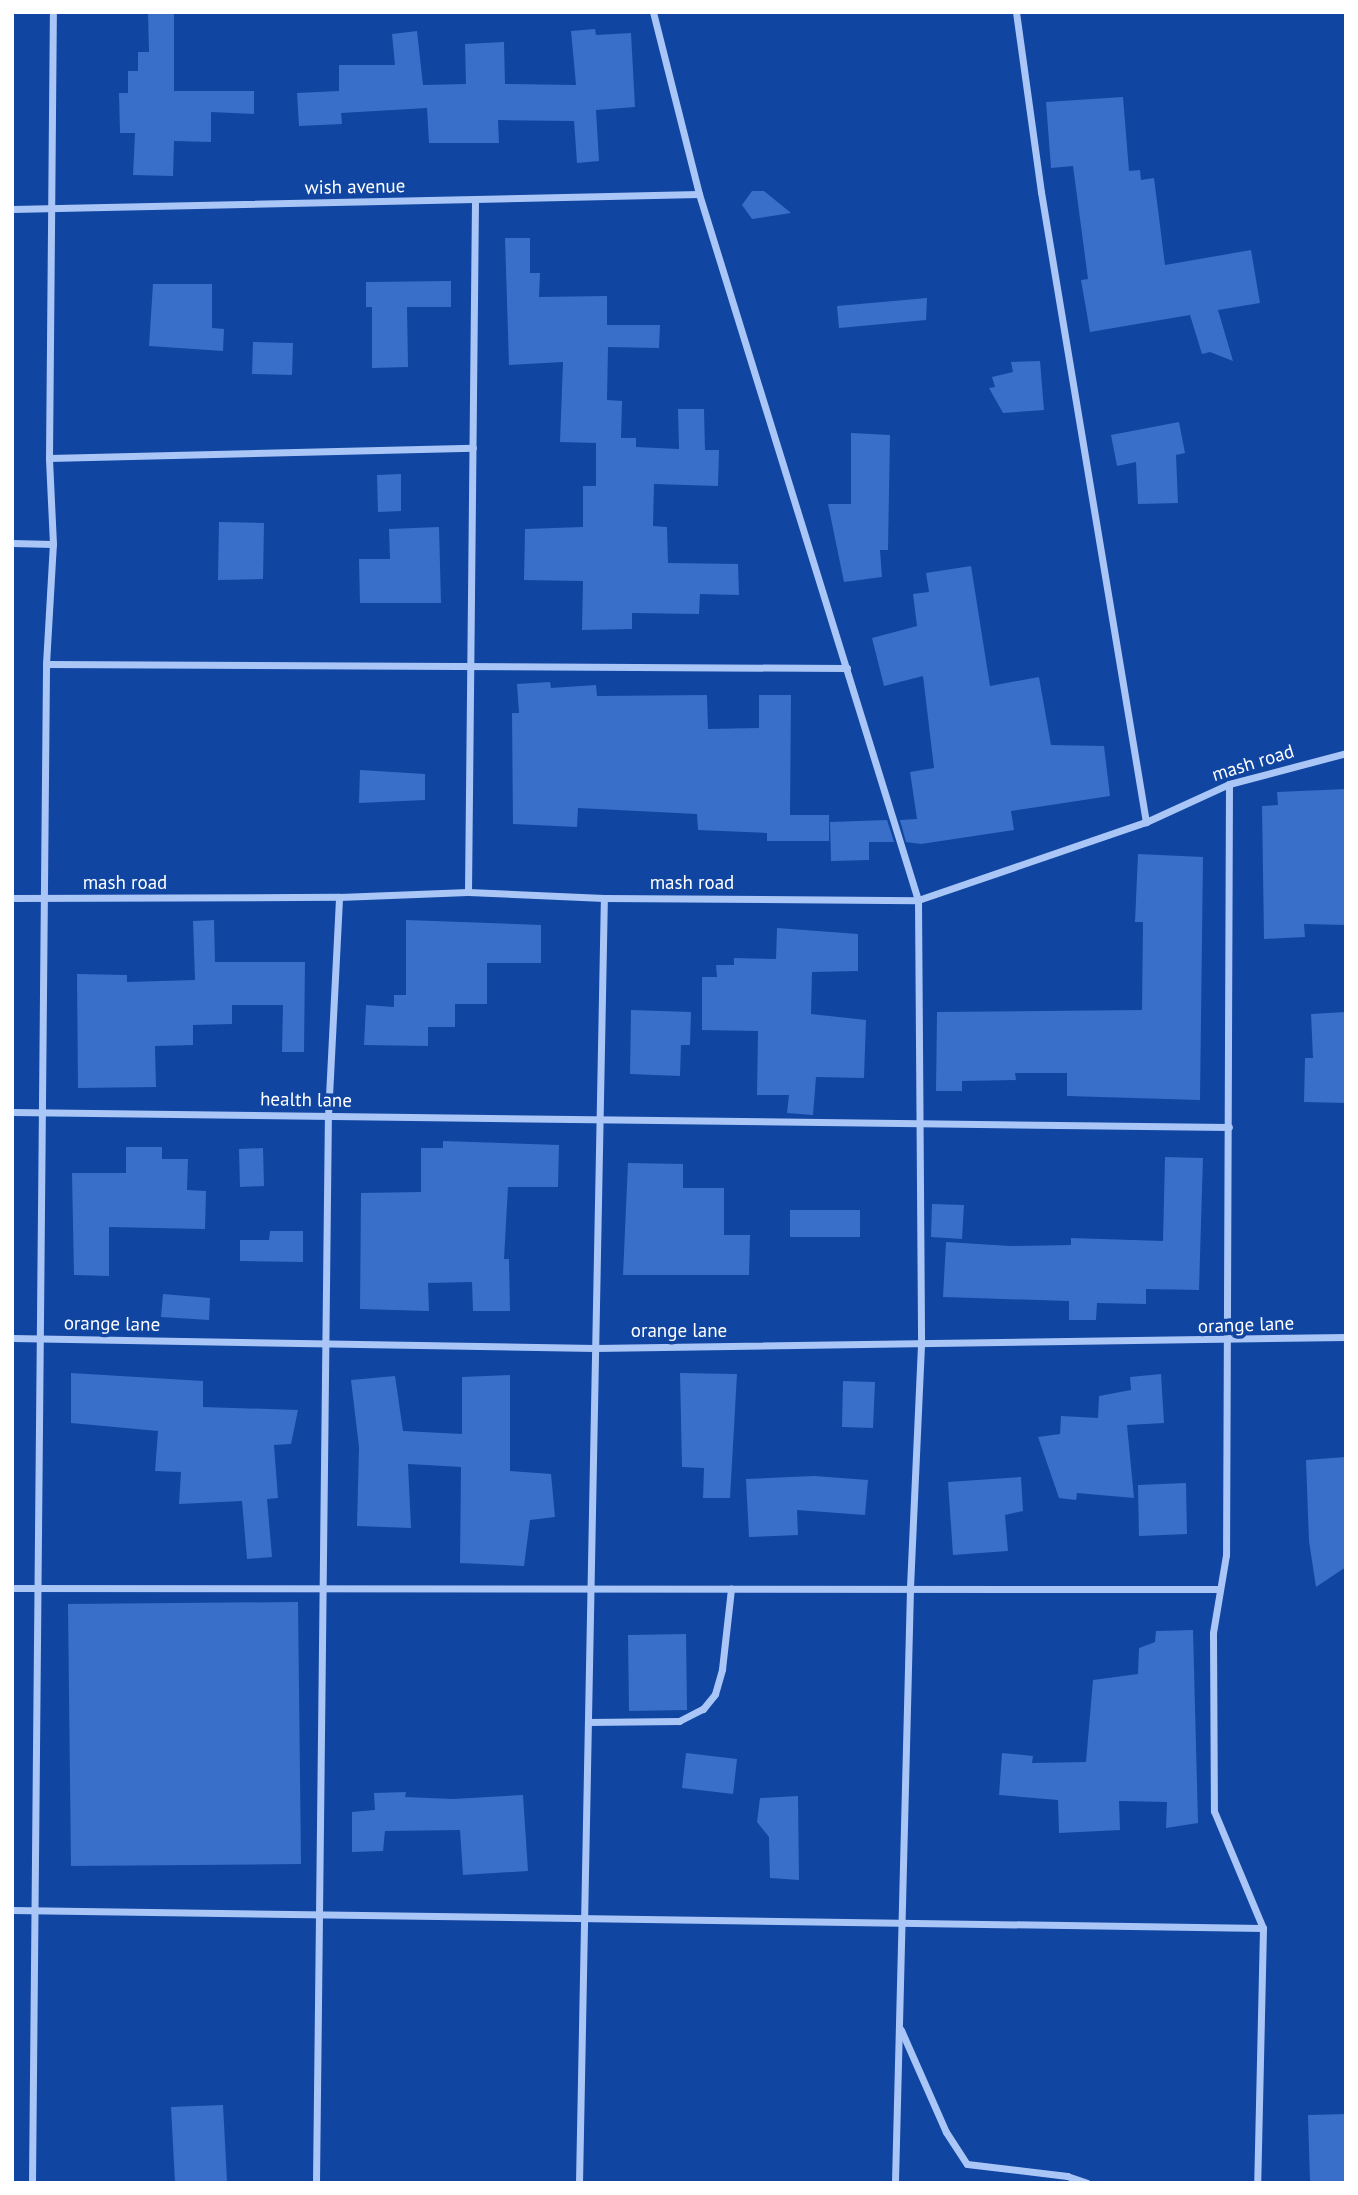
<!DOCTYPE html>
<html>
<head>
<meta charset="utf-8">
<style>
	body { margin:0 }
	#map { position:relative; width:1358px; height:2195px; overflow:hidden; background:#1045a1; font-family:"PT Sans",sans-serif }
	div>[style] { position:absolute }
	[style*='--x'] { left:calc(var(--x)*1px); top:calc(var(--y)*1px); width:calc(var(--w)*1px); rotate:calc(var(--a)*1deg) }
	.building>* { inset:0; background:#396fc8 }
	.minor>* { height:7px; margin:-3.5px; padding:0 3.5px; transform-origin:3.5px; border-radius:3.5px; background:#a9c6f6 }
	span { translate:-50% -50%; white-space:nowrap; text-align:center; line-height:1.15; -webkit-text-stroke:7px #1045a1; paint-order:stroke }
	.street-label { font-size:19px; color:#fff }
	.frame { position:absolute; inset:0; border:14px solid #fff; pointer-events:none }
</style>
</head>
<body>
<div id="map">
	<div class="building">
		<i style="clip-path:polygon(148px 12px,174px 12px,174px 91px,254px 91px,254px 114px,211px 112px,211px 142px,174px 141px,173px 176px,133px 175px,135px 133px,120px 133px,119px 93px,128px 93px,128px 71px,138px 71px,138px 52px,149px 52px)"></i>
		<i style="clip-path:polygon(595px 29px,596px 35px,631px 33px,635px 107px,596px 110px,599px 161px,577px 163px,574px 121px,498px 120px,499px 143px,429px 143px,427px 108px,341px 113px,342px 124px,299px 126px,297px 93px,339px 91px,339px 65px,395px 65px,392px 34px,417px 31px,423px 85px,466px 84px,465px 44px,504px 42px,505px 84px,576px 85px,571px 31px)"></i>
		<i style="clip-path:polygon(1123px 97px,1129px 171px,1140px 170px,1141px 180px,1154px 178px,1165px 265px,1251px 250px,1260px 303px,1218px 310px,1233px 361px,1210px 352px,1202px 354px,1190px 315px,1090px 332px,1081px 280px,1088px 279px,1073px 166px,1051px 168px,1046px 102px)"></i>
		<i style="clip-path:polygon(752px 191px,764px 191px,791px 213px,752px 219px,742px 205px)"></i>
		<i style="clip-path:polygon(505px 238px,530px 238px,530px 273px,540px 273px,539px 297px,607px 296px,607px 325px,660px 325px,659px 348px,608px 347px,607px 400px,622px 401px,621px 438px,636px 438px,636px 447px,679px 449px,678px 409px,704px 409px,705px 450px,719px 450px,718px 486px,654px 484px,653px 526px,667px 527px,668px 563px,738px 564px,739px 595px,700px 594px,699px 614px,632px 613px,632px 629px,582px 630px,583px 581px,524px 580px,525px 529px,583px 527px,583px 486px,596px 486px,596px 443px,560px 442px,563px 362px,509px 365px)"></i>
		<i style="clip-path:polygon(451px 281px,451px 307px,407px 307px,408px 367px,372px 368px,372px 307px,366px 307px,366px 282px)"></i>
		<i style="clip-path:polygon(153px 284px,212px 284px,212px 328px,224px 329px,223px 351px,149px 346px)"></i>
		<i style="clip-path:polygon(927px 298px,926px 320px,839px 328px,837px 306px)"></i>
		<i style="clip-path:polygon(253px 342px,293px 343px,292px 375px,252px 374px)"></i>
		<i style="clip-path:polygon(1040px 361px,1044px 410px,1003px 413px,989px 388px,995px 387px,992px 377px,1013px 372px,1011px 362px)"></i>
		<i style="clip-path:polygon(1179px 422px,1185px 453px,1176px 455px,1178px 503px,1138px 504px,1136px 462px,1117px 466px,1111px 435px)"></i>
		<i style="clip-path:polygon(851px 433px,890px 435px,888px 550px,880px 550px,882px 577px,844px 582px,828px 504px,851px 504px)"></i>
		<i style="clip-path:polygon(401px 474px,401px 511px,378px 512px,377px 475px)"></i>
		<i style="clip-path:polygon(219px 522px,264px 523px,263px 579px,218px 580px)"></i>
		<i style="clip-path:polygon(439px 527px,441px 603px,360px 603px,359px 559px,390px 559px,389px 529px)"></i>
		<i style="clip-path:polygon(971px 566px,990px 686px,1039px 677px,1051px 745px,1104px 746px,1110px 796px,1011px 811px,1014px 830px,921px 844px,906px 842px,900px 820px,917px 819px,910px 772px,934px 768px,923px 676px,884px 686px,872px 638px,917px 626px,913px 594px,929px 592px,926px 573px)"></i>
		<i style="clip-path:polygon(550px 682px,551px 688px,596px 685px,597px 696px,707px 695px,708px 729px,759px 728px,759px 695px,791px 695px,790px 815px,829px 815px,829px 841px,767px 841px,767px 833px,698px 830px,697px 814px,578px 808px,577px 827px,513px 824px,512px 713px,519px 713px,517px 684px)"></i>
		<i style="clip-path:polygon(360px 770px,425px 774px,425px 800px,359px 803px)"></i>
		<i style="clip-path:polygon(1346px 789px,1346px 925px,1304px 924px,1305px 937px,1264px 939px,1262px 806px,1278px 805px,1277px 792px)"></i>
		<i style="clip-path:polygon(887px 820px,894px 842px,869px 842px,869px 860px,831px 861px,830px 822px)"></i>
		<i style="clip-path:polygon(1138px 854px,1203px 857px,1200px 1100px,1067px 1096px,1067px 1073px,1015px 1073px,1016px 1080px,962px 1081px,962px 1091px,936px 1091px,937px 1012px,1142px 1010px,1143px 922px,1135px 922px)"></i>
		<i style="clip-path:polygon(214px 920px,215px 962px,305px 962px,304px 1052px,282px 1052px,283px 1005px,232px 1005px,232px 1024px,193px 1025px,193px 1045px,155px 1046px,156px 1087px,78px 1088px,77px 974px,127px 975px,127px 982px,195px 980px,193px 921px)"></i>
		<i style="clip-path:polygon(406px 920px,541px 925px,541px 963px,487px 963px,487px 1004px,455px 1004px,455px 1027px,428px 1027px,428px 1046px,364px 1045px,366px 1005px,394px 1007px,394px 995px,406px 995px)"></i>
		<i style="clip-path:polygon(777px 928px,858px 934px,858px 971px,812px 972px,811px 1014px,866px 1020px,864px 1078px,816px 1077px,813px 1115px,787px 1113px,789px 1095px,757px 1095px,758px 1031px,702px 1030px,702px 977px,717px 977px,716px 965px,734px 965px,734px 958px,776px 959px)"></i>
		<i style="clip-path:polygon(631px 1010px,691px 1012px,690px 1045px,681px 1045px,680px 1076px,630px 1074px)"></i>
		<i style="clip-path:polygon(1346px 1012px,1346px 1103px,1304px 1102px,1305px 1058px,1313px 1058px,1311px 1014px)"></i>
		<i style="clip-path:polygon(443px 1141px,559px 1145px,558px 1187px,508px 1187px,504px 1259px,509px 1259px,510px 1311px,473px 1311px,472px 1282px,428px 1283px,429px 1311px,360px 1309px,361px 1193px,421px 1192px,421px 1148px,443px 1148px)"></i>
		<i style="clip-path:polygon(126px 1147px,162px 1147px,162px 1159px,188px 1159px,187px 1190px,206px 1191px,205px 1229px,109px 1227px,109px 1276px,74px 1275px,72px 1173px,126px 1173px)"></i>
		<i style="clip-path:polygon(263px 1148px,264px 1186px,240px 1187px,239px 1149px)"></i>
		<i style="clip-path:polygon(1165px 1157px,1203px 1158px,1199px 1290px,1146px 1289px,1146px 1304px,1097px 1303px,1096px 1320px,1069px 1320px,1069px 1301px,943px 1297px,946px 1242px,1010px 1246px,1071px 1245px,1071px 1238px,1163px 1241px)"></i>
		<i style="clip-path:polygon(628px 1163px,683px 1164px,683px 1188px,724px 1188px,724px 1235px,750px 1235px,749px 1275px,623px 1275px)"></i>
		<i style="clip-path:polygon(932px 1204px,964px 1205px,962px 1239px,931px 1237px)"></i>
		<i style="clip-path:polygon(790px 1210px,860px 1210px,860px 1237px,790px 1237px)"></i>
		<i style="clip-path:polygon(270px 1231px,303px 1231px,303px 1262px,240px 1261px,240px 1240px,269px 1240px)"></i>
		<i style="clip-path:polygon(163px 1294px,210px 1298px,209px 1320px,161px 1317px)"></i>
		<i style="clip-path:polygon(71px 1373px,203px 1381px,203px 1407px,298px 1410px,291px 1444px,274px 1445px,278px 1498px,267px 1499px,272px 1557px,247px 1559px,242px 1501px,179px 1504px,181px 1472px,155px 1471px,158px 1431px,71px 1423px)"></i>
		<i style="clip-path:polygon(680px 1373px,737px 1374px,730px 1498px,703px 1498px,704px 1468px,682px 1467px)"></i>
		<i style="clip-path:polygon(1161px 1374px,1164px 1423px,1127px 1425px,1134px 1498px,1077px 1493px,1076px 1500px,1059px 1498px,1038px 1437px,1060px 1434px,1061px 1416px,1098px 1418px,1099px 1396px,1131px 1390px,1130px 1377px)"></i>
		<i style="clip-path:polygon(510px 1375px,510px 1471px,551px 1474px,555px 1517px,530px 1520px,524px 1566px,460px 1563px,461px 1467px,408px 1464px,411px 1528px,357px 1526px,359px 1447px,351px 1380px,395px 1376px,403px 1431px,462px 1434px,462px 1377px)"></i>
		<i style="clip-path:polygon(843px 1381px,875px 1382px,873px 1428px,842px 1427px)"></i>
		<i style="clip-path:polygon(1346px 1457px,1346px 1567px,1316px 1587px,1309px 1541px,1306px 1460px)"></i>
		<i style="clip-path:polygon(814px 1476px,868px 1480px,865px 1515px,797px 1510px,798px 1535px,749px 1537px,746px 1479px)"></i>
		<i style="clip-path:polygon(1021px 1477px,1023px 1511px,1005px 1515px,1008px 1551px,953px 1555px,948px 1482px)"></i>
		<i style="clip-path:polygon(1186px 1483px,1187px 1534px,1139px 1536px,1138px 1485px)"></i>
		<i style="clip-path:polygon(298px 1602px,301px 1864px,71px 1866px,68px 1604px)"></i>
		<i style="clip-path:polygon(1193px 1630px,1198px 1823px,1166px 1828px,1167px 1802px,1119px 1801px,1120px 1830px,1059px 1833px,1058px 1800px,999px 1795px,1002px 1753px,1033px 1756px,1032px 1763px,1086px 1762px,1093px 1680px,1138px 1674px,1139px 1648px,1155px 1642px,1156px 1631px)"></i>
		<i style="clip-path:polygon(686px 1634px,687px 1710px,629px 1711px,628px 1635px)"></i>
		<i style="clip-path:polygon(686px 1753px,737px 1759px,733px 1794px,682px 1788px)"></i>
		<i style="clip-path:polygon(406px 1792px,405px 1797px,453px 1799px,523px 1795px,528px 1871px,463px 1875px,460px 1830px,385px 1831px,383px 1851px,352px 1852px,352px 1812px,375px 1810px,374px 1793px)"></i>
		<i style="clip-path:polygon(798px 1796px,799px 1880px,770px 1878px,769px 1837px,757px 1822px,760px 1798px)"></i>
		<i style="clip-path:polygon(223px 2105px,227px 2181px,175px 2183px,171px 2107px)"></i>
		<i style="clip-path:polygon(1346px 2114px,1346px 2181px,1310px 2182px,1308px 2115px)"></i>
	</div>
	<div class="minor">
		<i style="--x:653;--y:12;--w:188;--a:75.8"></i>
		<i style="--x:699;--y:194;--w:739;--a:72.77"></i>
		<i style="--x:918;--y:900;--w:445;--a:89.6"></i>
		<i style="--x:921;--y:1345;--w:244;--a:92.6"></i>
		<i style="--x:910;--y:1589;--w:594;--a:91.45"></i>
		<i style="--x:1016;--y:12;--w:182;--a:82.1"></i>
		<i style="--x:1041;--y:192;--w:639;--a:80.54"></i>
		<i style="--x:12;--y:209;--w:687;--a:-1.25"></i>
		<i style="--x:49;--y:458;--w:424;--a:-1.4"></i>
		<i style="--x:12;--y:543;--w:41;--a:1.4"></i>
		<i style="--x:46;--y:664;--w:801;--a:0.29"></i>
		<i style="--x:1229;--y:784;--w:771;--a:90.22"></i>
		<i style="--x:1226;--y:1555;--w:79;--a:99.5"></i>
		<i style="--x:1213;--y:1633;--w:178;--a:89.7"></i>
		<i style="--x:1214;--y:1811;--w:127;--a:67.3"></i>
		<i style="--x:1263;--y:1928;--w:255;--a:91.3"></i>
		<i style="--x:468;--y:892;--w:690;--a:-89.42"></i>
		<i style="--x:12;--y:898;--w:327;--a:-0.2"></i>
		<i style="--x:339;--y:897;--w:129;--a:-2.2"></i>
		<i style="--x:468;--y:892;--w:136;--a:2.5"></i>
		<i style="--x:604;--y:898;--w:314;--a:0.4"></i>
		<i style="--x:918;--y:900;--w:241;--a:-18.9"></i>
		<i style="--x:1146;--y:822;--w:91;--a:-24.6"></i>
		<i style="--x:1229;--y:784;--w:121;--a:-14.8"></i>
		<i style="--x:12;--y:1112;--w:1217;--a:0.71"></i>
		<i style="--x:12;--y:1338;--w:583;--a:0.98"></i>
		<i style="--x:595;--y:1348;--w:751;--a:-0.84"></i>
		<i style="--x:12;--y:1588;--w:1208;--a:0.05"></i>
		<i style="--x:588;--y:1722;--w:91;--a:-0.6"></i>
		<i style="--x:679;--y:1721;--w:27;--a:-27"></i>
		<i style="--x:703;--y:1709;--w:19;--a:-51"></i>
		<i style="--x:715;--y:1694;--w:26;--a:-74"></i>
		<i style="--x:722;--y:1669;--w:81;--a:-83.6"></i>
		<i style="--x:12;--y:1910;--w:1251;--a:0.82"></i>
		<i style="--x:901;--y:2030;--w:111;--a:66.2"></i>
		<i style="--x:946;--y:2132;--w:38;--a:57"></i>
		<i style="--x:967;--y:2164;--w:101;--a:6.8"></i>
		<i style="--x:1067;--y:2176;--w:21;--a:19"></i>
		<i style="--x:32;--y:2183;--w:1519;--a:-89.47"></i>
		<i style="--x:46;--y:664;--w:120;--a:-86.7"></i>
		<i style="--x:53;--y:544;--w:86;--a:-92.7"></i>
		<i style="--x:49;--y:458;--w:446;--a:-89.5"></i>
		<i style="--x:316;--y:2183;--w:1067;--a:-89.36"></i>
		<i style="--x:328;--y:1116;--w:219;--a:-87.1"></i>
		<i style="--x:579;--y:2183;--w:1285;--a:-88.89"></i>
	</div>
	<div class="street-label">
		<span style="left:355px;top:187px;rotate:-1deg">wish avenue</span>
		<span style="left:1253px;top:763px;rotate:-17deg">mash road</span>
		<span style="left:125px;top:883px">mash road</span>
		<span style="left:692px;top:883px">mash road</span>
		<span style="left:306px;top:1100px;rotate:1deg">health lane</span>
		<span style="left:112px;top:1324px;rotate:1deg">orange lane</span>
		<span style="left:1246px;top:1325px;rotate:-2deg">orange lane</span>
		<span style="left:679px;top:1331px">orange lane</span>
	</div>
	<div class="frame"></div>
</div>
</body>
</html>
